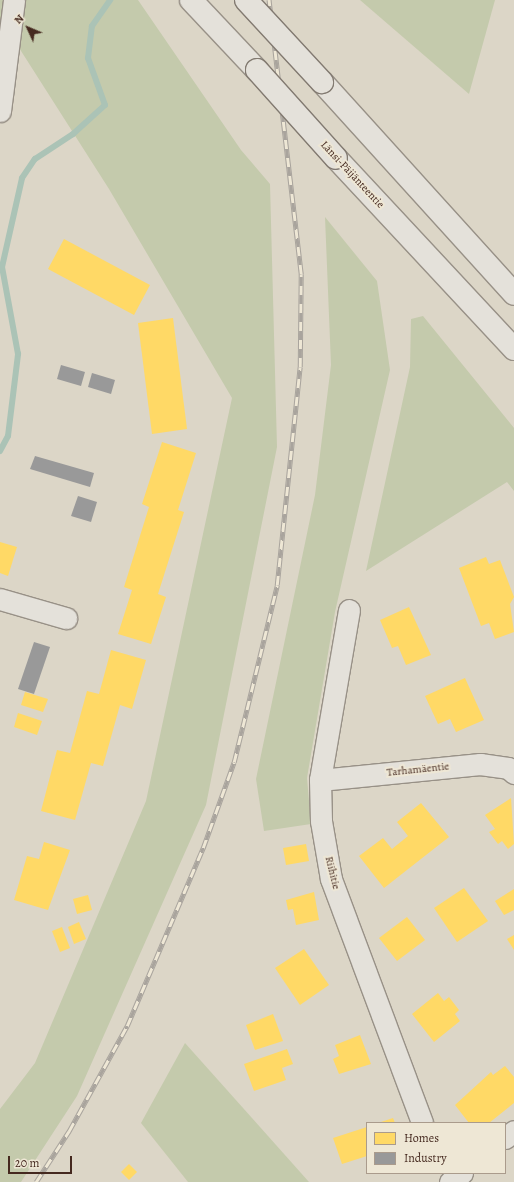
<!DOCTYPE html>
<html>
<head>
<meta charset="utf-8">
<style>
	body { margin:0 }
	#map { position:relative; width:514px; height:1182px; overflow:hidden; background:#dcd6c7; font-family:Alegreya,serif }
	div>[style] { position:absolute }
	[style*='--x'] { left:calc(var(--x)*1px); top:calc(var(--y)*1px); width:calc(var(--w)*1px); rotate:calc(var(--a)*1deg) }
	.green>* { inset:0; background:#c4caac }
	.homes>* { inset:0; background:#ffd966 }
	.industry>* { inset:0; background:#999 }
	.stream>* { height:6px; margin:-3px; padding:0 3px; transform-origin:3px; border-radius:3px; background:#abc3b6 }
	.roads { filter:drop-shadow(1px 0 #989187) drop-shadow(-1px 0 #989187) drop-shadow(0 1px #989187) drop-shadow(0 -1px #989187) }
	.street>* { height:21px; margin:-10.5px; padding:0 10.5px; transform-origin:10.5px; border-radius:10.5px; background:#e4e1da }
	.secondary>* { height:22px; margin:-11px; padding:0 11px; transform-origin:11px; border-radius:11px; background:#e4e1da }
	.rail>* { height:4.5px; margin-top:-2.25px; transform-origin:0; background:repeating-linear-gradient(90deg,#eee7d5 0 9px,#a9a49d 0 18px); box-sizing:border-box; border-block:1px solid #a9a49d }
	.bridges { filter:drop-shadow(1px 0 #827a71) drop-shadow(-1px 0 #827a71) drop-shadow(0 1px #827a71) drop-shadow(0 -1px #827a71) }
	.secondary-bridge>* { height:22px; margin:-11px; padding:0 11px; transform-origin:11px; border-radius:11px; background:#e4e1da }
	span { translate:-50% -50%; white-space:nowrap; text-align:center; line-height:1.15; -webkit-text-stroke:4px #eee7d5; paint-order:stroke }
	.street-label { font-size:11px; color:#45291f }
	.legend { position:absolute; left:366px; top:1122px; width:140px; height:52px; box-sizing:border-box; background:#eee7d5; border:1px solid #aa9b8c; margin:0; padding:5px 7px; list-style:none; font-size:12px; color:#45291f }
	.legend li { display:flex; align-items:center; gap:8px; height:20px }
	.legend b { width:20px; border:1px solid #aa9b8c }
	.north { position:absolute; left:8px; top:8px; width:40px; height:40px; -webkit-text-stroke:3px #eee7d5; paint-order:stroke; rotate:314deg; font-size:11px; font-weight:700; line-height:16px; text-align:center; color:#45291f }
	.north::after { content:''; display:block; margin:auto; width:14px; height:18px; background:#45291f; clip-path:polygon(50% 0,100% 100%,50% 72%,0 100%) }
	.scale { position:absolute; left:8px; top:1156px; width:64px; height:18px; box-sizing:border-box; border:2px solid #45291f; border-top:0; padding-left:5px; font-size:12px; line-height:14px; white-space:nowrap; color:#45291f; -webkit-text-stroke:3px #eee7d5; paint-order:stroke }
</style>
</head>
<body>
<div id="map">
	<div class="green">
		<i style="clip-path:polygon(0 0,138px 0,241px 150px,270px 184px,277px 447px,206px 805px,77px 1096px,21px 1182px,0 1182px,0 1109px,35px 1063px,146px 801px,232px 398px,109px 189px,0 18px)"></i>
		<i style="clip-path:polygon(360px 0,495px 0,469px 94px)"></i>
		<i style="clip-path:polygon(325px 217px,377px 281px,390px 370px,335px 612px,307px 778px,311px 824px,264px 831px,256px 779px,315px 495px,331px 365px)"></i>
		<i style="clip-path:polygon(423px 316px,514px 428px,514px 491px,507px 482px,366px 571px,410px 367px,411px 319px)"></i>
		<i style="clip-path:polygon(185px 1043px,309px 1182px,188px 1182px,141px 1123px)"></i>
	</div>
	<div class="homes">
		<i style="clip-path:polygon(64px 239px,150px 285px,134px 315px,48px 269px)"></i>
		<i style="clip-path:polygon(173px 318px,187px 429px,152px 434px,138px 323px)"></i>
		<i style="clip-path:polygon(162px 442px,196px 453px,178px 510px,184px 512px,158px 594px,166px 597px,151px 644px,118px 634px,132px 590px,124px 587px,149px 507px,142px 504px)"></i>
		<i style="clip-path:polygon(0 542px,17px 547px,8px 576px,0 573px)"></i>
		<i style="clip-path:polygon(486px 557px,489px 564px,500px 560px,514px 597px,510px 604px,514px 632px,495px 639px,489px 623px,481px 626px,459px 568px)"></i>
		<i style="clip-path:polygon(409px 607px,431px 655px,406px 665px,398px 646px,392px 648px,380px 620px)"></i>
		<i style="clip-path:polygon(111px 650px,146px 660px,132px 709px,120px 705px,103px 766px,91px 763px,75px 820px,41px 811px,57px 750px,70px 753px,87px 691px,99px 694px)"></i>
		<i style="clip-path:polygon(465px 678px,484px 720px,456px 732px,450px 719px,438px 724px,425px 696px)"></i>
		<i style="clip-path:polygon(25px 692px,48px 699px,43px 712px,21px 705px)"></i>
		<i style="clip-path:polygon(18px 713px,42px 721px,37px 735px,14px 727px)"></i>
		<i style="clip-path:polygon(511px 798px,514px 844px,508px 849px,502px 841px,498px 844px,489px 832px,495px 829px,485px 815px)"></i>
		<i style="clip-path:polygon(421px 803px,449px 837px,384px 888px,359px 856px,383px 838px,392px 849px,408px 836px,397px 822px)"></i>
		<i style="clip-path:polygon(44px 842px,70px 850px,48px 910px,14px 900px,27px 856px,39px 859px)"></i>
		<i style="clip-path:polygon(306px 844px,309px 861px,286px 865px,283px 848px)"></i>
		<i style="clip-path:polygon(464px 888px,488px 921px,457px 942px,434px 908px)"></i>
		<i style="clip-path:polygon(514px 889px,514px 910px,504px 915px,495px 901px)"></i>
		<i style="clip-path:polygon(314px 892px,319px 920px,296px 925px,293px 909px,288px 910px,286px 900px)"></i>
		<i style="clip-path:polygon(88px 895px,92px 910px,77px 914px,73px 899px)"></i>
		<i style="clip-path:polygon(407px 917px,425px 940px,397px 961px,379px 938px)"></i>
		<i style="clip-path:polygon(79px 922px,86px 939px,74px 944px,68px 927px)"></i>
		<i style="clip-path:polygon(62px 927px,70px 948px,60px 952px,52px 931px)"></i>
		<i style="clip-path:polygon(514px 935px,514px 950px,507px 939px)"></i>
		<i style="clip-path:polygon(304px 949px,329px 985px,300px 1005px,275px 968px)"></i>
		<i style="clip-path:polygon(438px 993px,444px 1001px,449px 997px,459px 1010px,455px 1014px,460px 1021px,434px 1042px,412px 1014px)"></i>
		<i style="clip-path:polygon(273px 1014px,283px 1041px,255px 1050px,246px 1025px)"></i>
		<i style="clip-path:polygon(360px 1035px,371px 1064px,339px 1074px,333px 1059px,339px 1056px,335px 1045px)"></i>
		<i style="clip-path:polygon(287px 1049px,293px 1064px,282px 1068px,286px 1080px,254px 1091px,244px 1064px)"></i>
		<i style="clip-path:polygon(505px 1066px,514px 1077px,514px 1103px,489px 1123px,469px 1123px,455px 1105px,491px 1072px,493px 1075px)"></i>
		<i style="clip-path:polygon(393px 1118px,395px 1123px,378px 1123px)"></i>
		<i style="clip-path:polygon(367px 1127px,367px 1156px,342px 1164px,333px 1138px)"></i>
		<i style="clip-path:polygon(129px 1164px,137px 1172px,129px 1180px,121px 1172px)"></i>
	</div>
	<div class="industry">
		<i style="clip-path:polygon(61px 365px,85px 372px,81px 386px,57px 379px)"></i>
		<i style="clip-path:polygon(92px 373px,115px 380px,111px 394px,88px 387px)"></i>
		<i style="clip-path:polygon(35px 456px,94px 473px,90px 487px,30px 469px)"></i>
		<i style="clip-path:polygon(78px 496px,97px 502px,91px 522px,71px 516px)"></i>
		<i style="clip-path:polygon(34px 642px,50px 647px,34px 694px,18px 689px)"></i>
	</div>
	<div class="stream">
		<i style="--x:0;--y:451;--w:17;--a:-62"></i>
		<i style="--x:8;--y:436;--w:83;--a:-83"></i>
		<i style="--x:18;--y:354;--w:88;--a:-100.4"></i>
		<i style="--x:2;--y:267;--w:91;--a:-77.3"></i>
		<i style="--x:22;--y:178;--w:23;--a:-56"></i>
		<i style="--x:35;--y:159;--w:45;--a:-33.3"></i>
		<i style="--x:73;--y:134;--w:43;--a:-42.2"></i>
		<i style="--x:105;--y:105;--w:50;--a:-109.9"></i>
		<i style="--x:88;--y:58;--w:32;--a:-83"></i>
		<i style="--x:92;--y:26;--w:32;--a:-55"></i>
	</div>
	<div class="roads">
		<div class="street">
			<i style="--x:0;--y:111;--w:112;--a:-82.8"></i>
			<i style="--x:0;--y:599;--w:69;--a:16.1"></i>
			<i style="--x:349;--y:610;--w:172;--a:99.7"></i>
			<i style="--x:320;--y:780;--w:41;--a:88.6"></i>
			<i style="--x:321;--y:821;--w:59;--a:80.2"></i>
			<i style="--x:331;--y:879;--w:260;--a:69.5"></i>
			<i style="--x:320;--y:780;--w:161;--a:-5.7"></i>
			<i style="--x:480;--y:764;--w:28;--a:8"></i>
			<i style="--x:508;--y:768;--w:8;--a:40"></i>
			<i style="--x:505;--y:1138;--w:11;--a:-38"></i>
			<i style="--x:450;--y:1182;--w:15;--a:-37"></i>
		</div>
		<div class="secondary">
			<i style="--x:191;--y:0;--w:96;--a:46.7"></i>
			<i style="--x:322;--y:82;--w:286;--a:47.8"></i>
			<i style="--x:336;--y:158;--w:261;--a:47"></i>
		</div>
	</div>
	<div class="rail">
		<i style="--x:36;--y:1182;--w:61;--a:-57.1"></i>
		<i style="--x:69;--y:1131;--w:120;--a:-61.1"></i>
		<i style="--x:127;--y:1026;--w:194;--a:-66.9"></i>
		<i style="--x:203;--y:848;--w:91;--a:-70.2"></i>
		<i style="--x:234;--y:762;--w:182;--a:-76.3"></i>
		<i style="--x:277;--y:585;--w:219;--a:-84"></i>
		<i style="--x:300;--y:367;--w:93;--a:-89.4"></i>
		<i style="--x:301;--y:274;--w:276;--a:-96.7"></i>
	</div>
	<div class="bridges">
		<div class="secondary-bridge">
			<i style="--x:246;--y:0;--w:112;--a:47.2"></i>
			<i style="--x:257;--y:70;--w:118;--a:48.1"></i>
		</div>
	</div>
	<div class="street-label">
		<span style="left:352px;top:175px;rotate:47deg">Länsi-Päijänteentie</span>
		<span style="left:418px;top:770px;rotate:-6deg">Tarhamäentie</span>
		<span style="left:332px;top:873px;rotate:76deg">Riihitie</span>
	</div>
	<ul class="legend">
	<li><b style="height:11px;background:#ffd966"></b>Homes</li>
	<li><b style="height:11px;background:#999"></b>Industry</li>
	</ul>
	<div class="north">N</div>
	<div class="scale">20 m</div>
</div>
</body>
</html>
